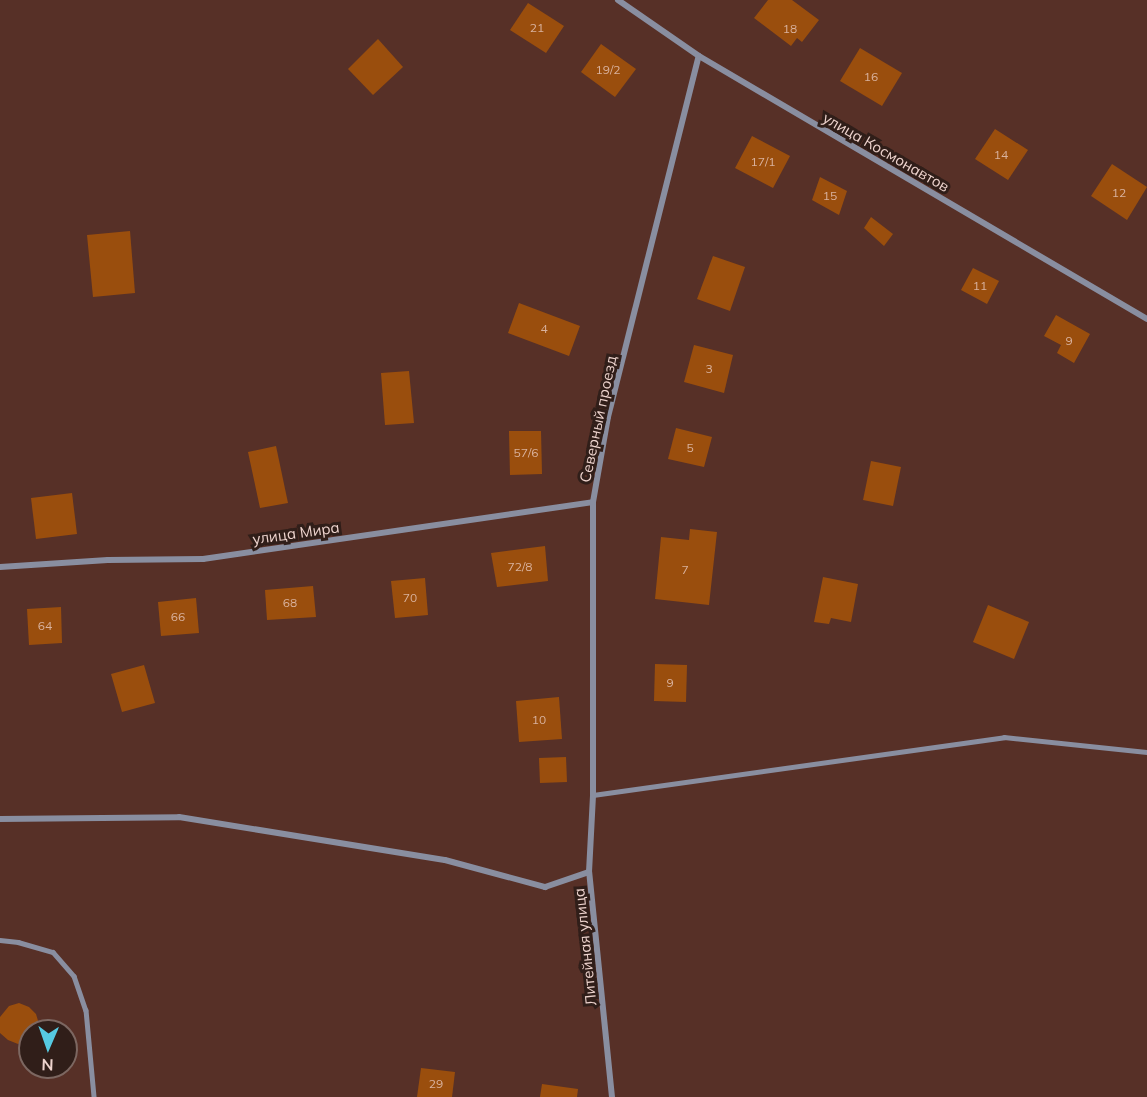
<!DOCTYPE html>
<html>
<head>
<meta charset="utf-8">
<style>
	body { margin:0 }
	#map { position:relative; width:1147px; height:1097px; overflow:hidden; background:#573027; font-family:Mulish,sans-serif }
	div>[style] { position:absolute }
	[style*='--x'] { left:calc(var(--x)*1px); top:calc(var(--y)*1px); width:calc(var(--w)*1px); rotate:calc(var(--a)*1deg) }
	.building>* { inset:0; background:#9a4e0d }
	.service>* { height:4.5px; margin:-2.25px; padding:0 2.25px; transform-origin:2.25px; border-radius:2.25px; background:#898ea0 }
	.minor>* { height:6px; margin:-3px; padding:0 3px; transform-origin:3px; border-radius:3px; background:#898ea0 }
	span { translate:-50% -50%; white-space:nowrap; text-align:center; line-height:1.15; -webkit-text-stroke:6px #301e19; paint-order:stroke }
	.number-label { font-size:12px; color:#d9b29e }
	.number-label span { -webkit-text-stroke-width:0 }
	.street-label { font-size:15px; color:#eed4ce }
	.north { position:absolute; left:18px; top:1019px; width:60px; height:60px; box-sizing:border-box; background:#301e19; border:2px solid #7c6761; border-radius:50%; rotate:182deg; font-size:16px; font-weight:700; line-height:24px; text-align:center; color:#eed4ce }
	.north::after { content:''; display:block; margin:auto; width:21px; height:27px; background:#56c9e1; clip-path:polygon(50% 0,100% 100%,50% 72%,0 100%) }
</style>
</head>
<body>
<div id="map">
	<div class="building">
		<i style="clip-path:polygon(768px 0,792px 0,819px 20px,802px 42px,797px 38px,791px 46px,754px 18px)"></i>
		<i style="clip-path:polygon(528px 3px,564px 26px,546px 53px,510px 30px)"></i>
		<i style="clip-path:polygon(378px 39px,403px 67px,373px 95px,348px 69px)"></i>
		<i style="clip-path:polygon(601px 44px,636px 69px,615px 97px,581px 72px)"></i>
		<i style="clip-path:polygon(860px 48px,902px 73px,882px 106px,840px 81px)"></i>
		<i style="clip-path:polygon(995px 129px,1028px 150px,1008px 180px,975px 159px)"></i>
		<i style="clip-path:polygon(752px 136px,790px 156px,773px 188px,735px 168px)"></i>
		<i style="clip-path:polygon(1112px 164px,1147px 187px,1127px 220px,1091px 196px)"></i>
		<i style="clip-path:polygon(820px 177px,847px 191px,839px 215px,812px 200px)"></i>
		<i style="clip-path:polygon(871px 217px,893px 234px,884px 246px,864px 228px)"></i>
		<i style="clip-path:polygon(130px 231px,135px 293px,93px 297px,87px 235px)"></i>
		<i style="clip-path:polygon(713px 256px,745px 267px,730px 311px,697px 299px)"></i>
		<i style="clip-path:polygon(973px 268px,999px 281px,987px 304px,961px 290px)"></i>
		<i style="clip-path:polygon(519px 303px,580px 326px,569px 356px,508px 333px)"></i>
		<i style="clip-path:polygon(1056px 315px,1090px 334px,1074px 363px,1057px 353px,1061px 345px,1044px 336px)"></i>
		<i style="clip-path:polygon(694px 345px,733px 355px,724px 393px,684px 382px)"></i>
		<i style="clip-path:polygon(409px 371px,414px 423px,385px 425px,381px 373px)"></i>
		<i style="clip-path:polygon(676px 428px,712px 437px,704px 467px,668px 459px)"></i>
		<i style="clip-path:polygon(509px 431px,541px 431px,542px 474px,510px 475px)"></i>
		<i style="clip-path:polygon(276px 446px,288px 503px,260px 508px,248px 452px)"></i>
		<i style="clip-path:polygon(871px 461px,901px 467px,893px 506px,863px 500px)"></i>
		<i style="clip-path:polygon(72px 493px,77px 534px,36px 539px,31px 498px)"></i>
		<i style="clip-path:polygon(690px 529px,717px 532px,709px 605px,655px 599px,661px 537px,689px 540px)"></i>
		<i style="clip-path:polygon(545px 546px,548px 581px,497px 587px,491px 553px)"></i>
		<i style="clip-path:polygon(823px 577px,858px 584px,851px 622px,831px 618px,829px 624px,814px 622px)"></i>
		<i style="clip-path:polygon(425px 578px,428px 615px,395px 618px,391px 581px)"></i>
		<i style="clip-path:polygon(313px 586px,316px 617px,267px 620px,265px 590px)"></i>
		<i style="clip-path:polygon(196px 598px,199px 633px,161px 636px,158px 602px)"></i>
		<i style="clip-path:polygon(988px 605px,1029px 622px,1014px 659px,973px 642px)"></i>
		<i style="clip-path:polygon(61px 607px,62px 643px,29px 645px,27px 609px)"></i>
		<i style="clip-path:polygon(655px 664px,687px 665px,686px 702px,654px 701px)"></i>
		<i style="clip-path:polygon(144px 665px,155px 703px,122px 712px,111px 674px)"></i>
		<i style="clip-path:polygon(559px 697px,562px 739px,519px 742px,516px 701px)"></i>
		<i style="clip-path:polygon(566px 757px,567px 782px,540px 783px,539px 758px)"></i>
		<i style="clip-path:polygon(19px 1003px,29px 1007px,36px 1014px,39px 1024px,36px 1031px,30px 1031px,30px 1039px,18px 1044px,8px 1040px,0 1033px,0 1017px,9px 1006px)"></i>
		<i style="clip-path:polygon(421px 1068px,455px 1072px,452px 1097px,417px 1097px)"></i>
		<i style="clip-path:polygon(542px 1084px,578px 1089px,577px 1097px,540px 1097px)"></i>
	</div>
	<div class="service">
		<i style="--x:593;--y:795;--w:415;--a:-8"></i>
		<i style="--x:1004;--y:737;--w:144;--a:6"></i>
		<i style="--x:0;--y:940;--w:18;--a:6"></i>
		<i style="--x:18;--y:942;--w:36;--a:16"></i>
		<i style="--x:53;--y:952;--w:32;--a:49"></i>
		<i style="--x:74;--y:976;--w:36;--a:71"></i>
		<i style="--x:86;--y:1010;--w:87;--a:84.7"></i>
	</div>
	<div class="minor">
		<i style="--x:618;--y:0;--w:98;--a:34.7"></i>
		<i style="--x:699;--y:56;--w:519;--a:30.42"></i>
		<i style="--x:0;--y:567;--w:108;--a:-3.7"></i>
		<i style="--x:108;--y:560;--w:95;--a:-0.6"></i>
		<i style="--x:203;--y:559;--w:394;--a:-8.3"></i>
		<i style="--x:0;--y:819;--w:179;--a:-0.6"></i>
		<i style="--x:179;--y:817;--w:269;--a:9.2"></i>
		<i style="--x:445;--y:860;--w:104;--a:15.1"></i>
		<i style="--x:545;--y:887;--w:46;--a:-18.8"></i>
		<i style="--x:612;--y:1097;--w:226;--a:-95.8"></i>
		<i style="--x:589;--y:872;--w:77;--a:-87"></i>
		<i style="--x:593;--y:795;--w:293;--a:-90"></i>
		<i style="--x:593;--y:502;--w:86;--a:-80"></i>
		<i style="--x:608;--y:417;--w:372;--a:-75.9"></i>
	</div>
	<div class="number-label">
		<span style="left:537px;top:28px">21</span>
		<span style="left:790px;top:29px">18</span>
		<span style="left:608px;top:70px">19/2</span>
		<span style="left:871px;top:77px">16</span>
		<span style="left:1001px;top:155px">14</span>
		<span style="left:763px;top:162px">17/1</span>
		<span style="left:1119px;top:193px">12</span>
		<span style="left:830px;top:196px">15</span>
		<span style="left:980px;top:286px">11</span>
		<span style="left:544px;top:329px">4</span>
		<span style="left:1069px;top:341px">9</span>
		<span style="left:709px;top:369px">3</span>
		<span style="left:690px;top:448px">5</span>
		<span style="left:526px;top:453px">57/6</span>
		<span style="left:520px;top:567px">72/8</span>
		<span style="left:685px;top:570px">7</span>
		<span style="left:410px;top:598px">70</span>
		<span style="left:290px;top:603px">68</span>
		<span style="left:178px;top:617px">66</span>
		<span style="left:45px;top:626px">64</span>
		<span style="left:670px;top:683px">9</span>
		<span style="left:539px;top:720px">10</span>
		<span style="left:436px;top:1084px">29</span>
	</div>
	<div class="street-label">
		<span style="left:886px;top:152px;rotate:30deg">улица Космонавтов</span>
		<span style="left:598px;top:419px;rotate:-78deg">Северный проезд</span>
		<span style="left:296px;top:533px;rotate:-8deg">улица Мира</span>
		<span style="left:585px;top:947px;rotate:-96deg">Литейная улица</span>
	</div>
	<div class="north">N</div>
</div>
</body>
</html>
